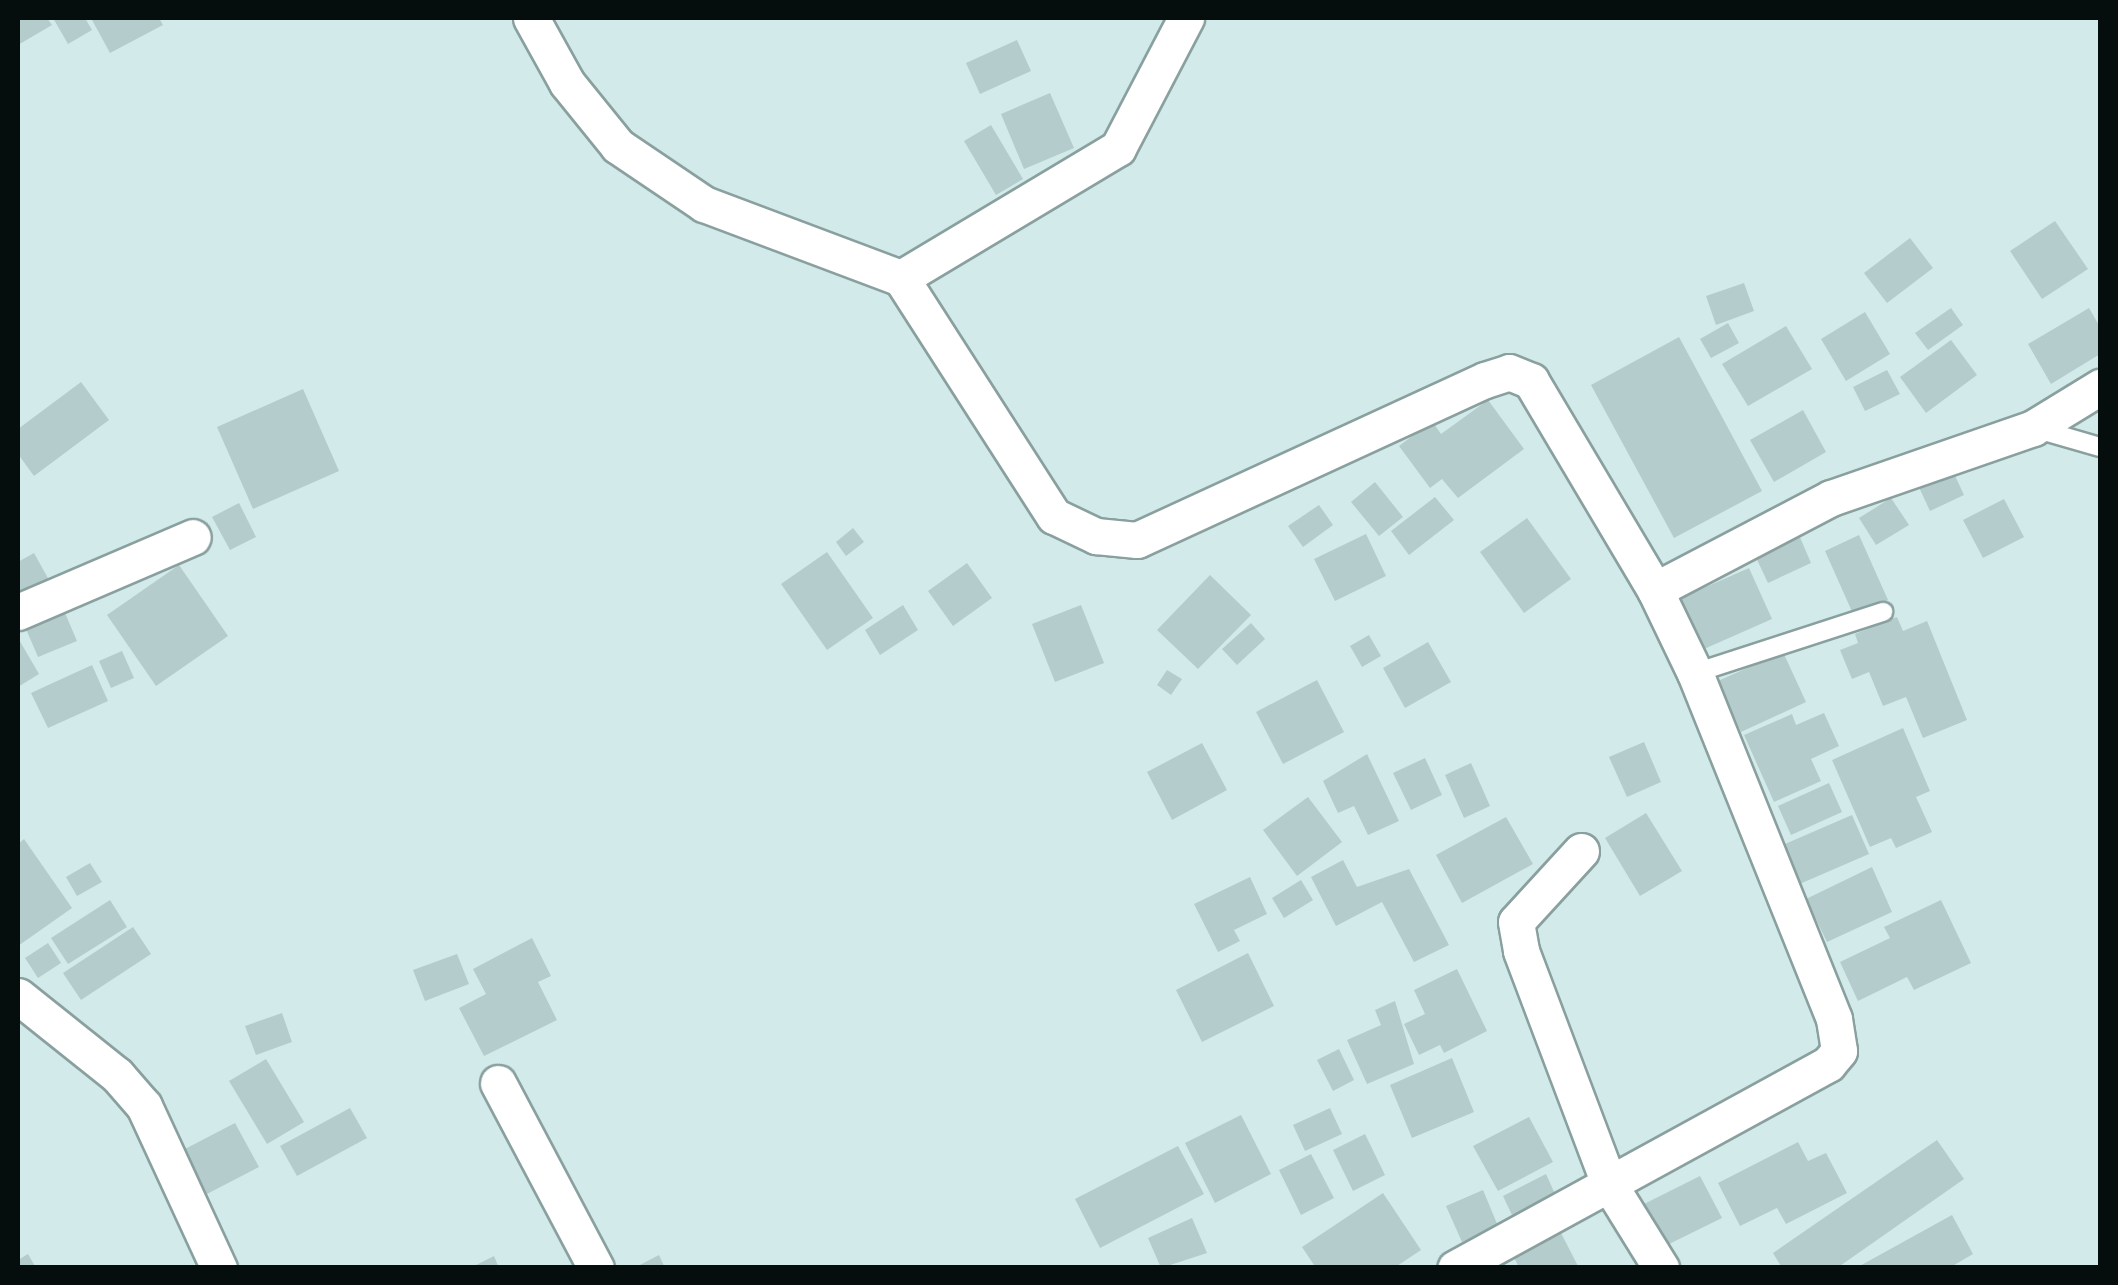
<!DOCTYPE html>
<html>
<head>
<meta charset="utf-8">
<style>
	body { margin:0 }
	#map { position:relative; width:2118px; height:1285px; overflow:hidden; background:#d2ebea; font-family:Jost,sans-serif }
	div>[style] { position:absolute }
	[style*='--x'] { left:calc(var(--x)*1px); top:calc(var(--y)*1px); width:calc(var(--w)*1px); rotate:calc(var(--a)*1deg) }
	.building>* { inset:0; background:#b4cccb }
	.roads { filter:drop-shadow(2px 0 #89a09f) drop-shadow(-2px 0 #89a09f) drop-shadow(0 2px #89a09f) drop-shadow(0 -2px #89a09f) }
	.lane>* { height:18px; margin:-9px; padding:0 9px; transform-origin:9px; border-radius:9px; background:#fff }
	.street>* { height:35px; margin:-17.5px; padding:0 17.5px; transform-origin:17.5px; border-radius:17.5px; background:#fff }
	span { translate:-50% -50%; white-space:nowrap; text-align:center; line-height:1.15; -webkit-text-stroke:8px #d2ebea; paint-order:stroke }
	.frame { position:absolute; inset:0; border:20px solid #050d0d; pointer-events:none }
</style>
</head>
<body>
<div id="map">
	<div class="building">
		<i style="clip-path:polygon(18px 18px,47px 18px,52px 25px,18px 45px)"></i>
		<i style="clip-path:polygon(53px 18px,85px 18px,92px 30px,68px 44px)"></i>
		<i style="clip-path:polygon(91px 18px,159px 18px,163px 25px,110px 53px)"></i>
		<i style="clip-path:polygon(1017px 40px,1031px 71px,980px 94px,966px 63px)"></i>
		<i style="clip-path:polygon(1050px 93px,1074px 148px,1024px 169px,1001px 114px)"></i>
		<i style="clip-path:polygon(991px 125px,1023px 179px,996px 195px,964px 141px)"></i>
		<i style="clip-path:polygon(2055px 221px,2088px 269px,2042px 299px,2010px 251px)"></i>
		<i style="clip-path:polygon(1910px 238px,1933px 268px,1887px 303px,1864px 273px)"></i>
		<i style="clip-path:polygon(1744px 283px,1754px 311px,1716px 325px,1706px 296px)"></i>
		<i style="clip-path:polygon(1951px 308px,1963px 325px,1928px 350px,1915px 333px)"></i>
		<i style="clip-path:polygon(2089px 308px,2100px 327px,2100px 354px,2051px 384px,2028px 344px)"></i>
		<i style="clip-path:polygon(1865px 312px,1890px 354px,1846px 381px,1821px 339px)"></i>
		<i style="clip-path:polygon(1728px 323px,1739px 343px,1711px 358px,1700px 339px)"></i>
		<i style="clip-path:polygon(1786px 326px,1812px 369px,1748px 406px,1722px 364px)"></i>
		<i style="clip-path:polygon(1679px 337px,1762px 491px,1674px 538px,1591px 385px)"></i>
		<i style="clip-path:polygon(1951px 340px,1977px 375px,1926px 413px,1900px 377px)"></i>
		<i style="clip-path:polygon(1887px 370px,1900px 394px,1865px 411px,1853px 387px)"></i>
		<i style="clip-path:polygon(81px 382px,109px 420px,34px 476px,18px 454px,18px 429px)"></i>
		<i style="clip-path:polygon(303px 389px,339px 471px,253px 509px,217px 427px)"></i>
		<i style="clip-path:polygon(1488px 400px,1524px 449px,1458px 498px,1442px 479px,1430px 488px,1399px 446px,1432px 421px,1441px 434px)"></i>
		<i style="clip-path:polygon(1803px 410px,1826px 452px,1774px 482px,1750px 440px)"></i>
		<i style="clip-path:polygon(1951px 467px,1964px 495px,1930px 511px,1917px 483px)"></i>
		<i style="clip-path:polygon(1375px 482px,1403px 517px,1379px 536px,1351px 502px)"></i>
		<i style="clip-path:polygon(1435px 497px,1454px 520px,1409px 555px,1391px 531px)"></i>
		<i style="clip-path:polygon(1891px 498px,1909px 525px,1876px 545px,1859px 518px)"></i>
		<i style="clip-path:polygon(2004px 499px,2024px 537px,1983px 558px,1963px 520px)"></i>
		<i style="clip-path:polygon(239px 503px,256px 537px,230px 550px,212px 517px)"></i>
		<i style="clip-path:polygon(1319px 505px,1333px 525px,1303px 547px,1288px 526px)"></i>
		<i style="clip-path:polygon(1527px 518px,1571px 579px,1524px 613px,1480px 552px)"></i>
		<i style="clip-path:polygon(853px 528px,864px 542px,846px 556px,836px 542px)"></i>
		<i style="clip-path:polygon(1796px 528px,1811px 563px,1768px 583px,1752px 549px)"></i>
		<i style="clip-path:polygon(1366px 534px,1386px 576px,1335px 601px,1314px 559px)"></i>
		<i style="clip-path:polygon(1859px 535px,1888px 600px,1854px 616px,1825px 551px)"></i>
		<i style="clip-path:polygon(827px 552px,873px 618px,827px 650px,781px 584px)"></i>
		<i style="clip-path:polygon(34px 553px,49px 580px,18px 597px,18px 562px)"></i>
		<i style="clip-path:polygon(967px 563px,992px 598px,953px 626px,928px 591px)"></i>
		<i style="clip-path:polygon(179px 565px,228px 636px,156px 686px,107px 615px)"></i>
		<i style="clip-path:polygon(1749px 568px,1772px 619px,1704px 649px,1681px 598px)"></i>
		<i style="clip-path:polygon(1210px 575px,1251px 615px,1198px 669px,1157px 630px)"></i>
		<i style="clip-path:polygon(903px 605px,918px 630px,880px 655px,865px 630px)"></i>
		<i style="clip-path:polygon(1081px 605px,1104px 663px,1055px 682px,1032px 624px)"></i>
		<i style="clip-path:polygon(62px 606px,77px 641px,38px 657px,23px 622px)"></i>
		<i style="clip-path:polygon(1897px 617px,1903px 631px,1927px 621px,1967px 720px,1923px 738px,1906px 697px,1883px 706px,1869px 672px,1852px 679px,1840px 650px,1858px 643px,1855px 634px)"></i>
		<i style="clip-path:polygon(1251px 623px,1265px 639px,1237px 665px,1222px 649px)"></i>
		<i style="clip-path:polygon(1369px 635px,1381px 656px,1362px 667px,1350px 646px)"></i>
		<i style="clip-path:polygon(18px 638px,39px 674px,18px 687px)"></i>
		<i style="clip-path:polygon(1428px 642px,1451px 682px,1405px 708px,1383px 668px)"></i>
		<i style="clip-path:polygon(122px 651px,134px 678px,111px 688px,99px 661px)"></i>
		<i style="clip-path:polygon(1783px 652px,1806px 702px,1741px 732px,1718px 681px)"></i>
		<i style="clip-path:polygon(92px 665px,108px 701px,48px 728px,31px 693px)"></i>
		<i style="clip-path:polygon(1167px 670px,1182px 679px,1171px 695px,1157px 685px)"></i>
		<i style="clip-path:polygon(1317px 680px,1344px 732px,1283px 764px,1256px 712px)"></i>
		<i style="clip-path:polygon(1824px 713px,1839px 746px,1811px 759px,1821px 781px,1774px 802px,1744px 735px,1792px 714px,1796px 725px)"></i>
		<i style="clip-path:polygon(1903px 728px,1930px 791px,1916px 797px,1932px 832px,1896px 848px,1891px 838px,1870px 847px,1832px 760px)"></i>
		<i style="clip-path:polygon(1644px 742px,1661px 782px,1627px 797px,1609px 757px)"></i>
		<i style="clip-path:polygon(1202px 743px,1227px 790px,1172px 820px,1147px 772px)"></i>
		<i style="clip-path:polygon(1367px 754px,1399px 821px,1368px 835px,1354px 806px,1338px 813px,1323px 781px)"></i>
		<i style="clip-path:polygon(1425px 758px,1442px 795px,1411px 810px,1393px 773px)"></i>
		<i style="clip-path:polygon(1471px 763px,1490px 806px,1464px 818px,1445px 775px)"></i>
		<i style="clip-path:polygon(1829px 783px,1842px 812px,1791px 835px,1778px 806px)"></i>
		<i style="clip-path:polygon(1308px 797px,1342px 842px,1297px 876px,1263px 830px)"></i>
		<i style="clip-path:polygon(1646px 813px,1682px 871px,1640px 896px,1605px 838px)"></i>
		<i style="clip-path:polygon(1852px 815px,1869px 854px,1795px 886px,1778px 847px)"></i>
		<i style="clip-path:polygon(1506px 817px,1533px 864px,1462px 903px,1436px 855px)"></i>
		<i style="clip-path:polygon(24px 839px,72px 908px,18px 946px,18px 844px)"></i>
		<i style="clip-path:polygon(1343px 860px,1357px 887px,1409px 869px,1449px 945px,1414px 962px,1382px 902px,1336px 926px,1311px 877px)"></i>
		<i style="clip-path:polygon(90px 863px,102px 882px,77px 896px,66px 877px)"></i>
		<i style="clip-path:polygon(1872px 867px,1892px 912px,1827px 942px,1806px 899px)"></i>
		<i style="clip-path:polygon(1250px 877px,1267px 914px,1234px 930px,1240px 941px,1218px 952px,1194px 904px)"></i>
		<i style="clip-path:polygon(1301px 880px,1313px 900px,1284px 918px,1272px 898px)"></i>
		<i style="clip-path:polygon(110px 900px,127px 927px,68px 964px,51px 938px)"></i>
		<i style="clip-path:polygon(1941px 900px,1971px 963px,1914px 990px,1907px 977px,1858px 1001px,1840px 962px,1890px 938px,1884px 927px)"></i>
		<i style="clip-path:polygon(133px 927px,151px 954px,81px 1000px,63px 973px)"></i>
		<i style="clip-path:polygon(532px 938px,551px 976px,538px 982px,557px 1020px,484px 1056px,459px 1008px,486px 994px,473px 969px)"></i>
		<i style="clip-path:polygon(48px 943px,61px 963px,38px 978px,25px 958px)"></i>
		<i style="clip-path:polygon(1248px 953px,1274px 1006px,1202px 1042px,1176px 990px)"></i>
		<i style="clip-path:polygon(457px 954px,469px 984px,425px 1001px,413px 970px)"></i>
		<i style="clip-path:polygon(1457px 969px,1487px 1031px,1444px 1053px,1440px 1045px,1419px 1055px,1404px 1024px,1425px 1014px,1414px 990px)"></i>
		<i style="clip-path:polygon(1395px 1001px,1414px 1064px,1367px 1084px,1347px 1040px,1381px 1025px,1375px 1010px)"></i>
		<i style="clip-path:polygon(282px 1013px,292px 1042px,256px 1055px,245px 1026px)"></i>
		<i style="clip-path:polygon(1339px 1049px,1354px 1080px,1333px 1091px,1317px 1060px)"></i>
		<i style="clip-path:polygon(1452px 1058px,1474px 1112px,1412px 1138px,1390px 1085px)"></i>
		<i style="clip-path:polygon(266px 1059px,304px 1122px,267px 1144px,229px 1081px)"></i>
		<i style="clip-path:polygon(350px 1108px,367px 1138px,297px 1176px,280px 1146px)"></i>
		<i style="clip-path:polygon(1330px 1108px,1342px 1134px,1305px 1151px,1293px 1125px)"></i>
		<i style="clip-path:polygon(1241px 1115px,1271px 1174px,1215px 1203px,1185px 1143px)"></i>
		<i style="clip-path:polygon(1529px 1117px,1553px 1162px,1498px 1191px,1473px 1146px)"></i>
		<i style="clip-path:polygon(235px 1123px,259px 1167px,207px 1194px,185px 1149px)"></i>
		<i style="clip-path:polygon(1365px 1134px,1385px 1175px,1353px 1191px,1333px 1150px)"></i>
		<i style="clip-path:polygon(1937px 1140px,1964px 1179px,1837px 1268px,1782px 1268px,1773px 1253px)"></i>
		<i style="clip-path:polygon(1798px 1142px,1808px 1161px,1826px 1153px,1847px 1193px,1786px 1224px,1777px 1208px,1740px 1226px,1718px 1183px)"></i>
		<i style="clip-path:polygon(1178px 1146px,1204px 1194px,1100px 1248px,1075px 1199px)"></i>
		<i style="clip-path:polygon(1311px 1154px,1334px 1198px,1301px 1215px,1279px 1170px)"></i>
		<i style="clip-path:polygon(1546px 1174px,1555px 1194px,1512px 1215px,1503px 1196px)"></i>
		<i style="clip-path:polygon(1700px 1176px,1722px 1218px,1665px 1246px,1644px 1204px)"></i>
		<i style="clip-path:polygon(1483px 1190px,1498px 1226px,1462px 1242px,1446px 1206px)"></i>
		<i style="clip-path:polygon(1383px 1193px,1421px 1250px,1394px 1268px,1316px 1268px,1302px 1247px)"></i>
		<i style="clip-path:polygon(1952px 1215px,1973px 1254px,1949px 1268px,1856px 1268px)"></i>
		<i style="clip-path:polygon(1192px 1218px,1207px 1253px,1161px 1268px,1148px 1238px)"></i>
		<i style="clip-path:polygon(1561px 1233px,1579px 1268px,1519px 1268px,1514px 1257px)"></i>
		<i style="clip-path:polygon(28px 1254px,36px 1268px,18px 1268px,18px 1260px)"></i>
		<i style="clip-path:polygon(659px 1255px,665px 1268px,634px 1268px)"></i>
		<i style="clip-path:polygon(494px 1256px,499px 1268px,470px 1268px)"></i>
	</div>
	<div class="roads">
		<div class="lane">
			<i style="--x:2034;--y:428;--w:69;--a:16.1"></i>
			<i style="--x:1695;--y:673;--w:198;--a:-18"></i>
		</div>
		<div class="street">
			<i style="--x:531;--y:18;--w:74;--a:61"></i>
			<i style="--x:567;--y:83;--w:81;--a:51"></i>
			<i style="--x:618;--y:146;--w:104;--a:34"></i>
			<i style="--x:704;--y:204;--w:210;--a:20.6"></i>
			<i style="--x:901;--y:278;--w:283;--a:57.3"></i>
			<i style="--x:1054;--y:516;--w:47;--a:25.5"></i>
			<i style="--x:1096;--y:536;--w:41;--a:5.6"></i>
			<i style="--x:1137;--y:540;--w:383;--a:-24.7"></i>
			<i style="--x:1485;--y:380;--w:25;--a:-18"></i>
			<i style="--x:1509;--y:372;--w:24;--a:22"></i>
			<i style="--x:1531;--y:381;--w:243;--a:59.3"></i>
			<i style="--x:1655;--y:590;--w:92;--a:64.3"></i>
			<i style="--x:1695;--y:673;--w:373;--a:68.1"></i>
			<i style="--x:1834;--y:1019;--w:32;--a:81"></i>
			<i style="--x:1839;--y:1051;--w:17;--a:130"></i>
			<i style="--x:1828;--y:1064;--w:425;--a:151.3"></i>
			<i style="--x:901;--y:278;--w:253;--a:-30.9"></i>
			<i style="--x:1118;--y:148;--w:147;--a:-62.4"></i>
			<i style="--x:1655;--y:590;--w:199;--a:-27.6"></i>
			<i style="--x:1831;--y:498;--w:214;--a:-19.1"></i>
			<i style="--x:2033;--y:428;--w:79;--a:-31.5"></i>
			<i style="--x:18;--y:612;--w:190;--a:-23.2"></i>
			<i style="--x:1581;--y:851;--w:96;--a:132.5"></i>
			<i style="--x:1516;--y:922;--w:29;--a:80"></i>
			<i style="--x:1521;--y:951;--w:249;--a:69.3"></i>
			<i style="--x:1609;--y:1184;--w:99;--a:58.2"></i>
			<i style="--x:18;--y:996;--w:127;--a:38.6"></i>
			<i style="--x:117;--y:1075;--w:41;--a:48.9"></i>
			<i style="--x:144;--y:1106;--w:179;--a:65.2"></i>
			<i style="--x:498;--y:1083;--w:209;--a:62.1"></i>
		</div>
	</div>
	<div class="frame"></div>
</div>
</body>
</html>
